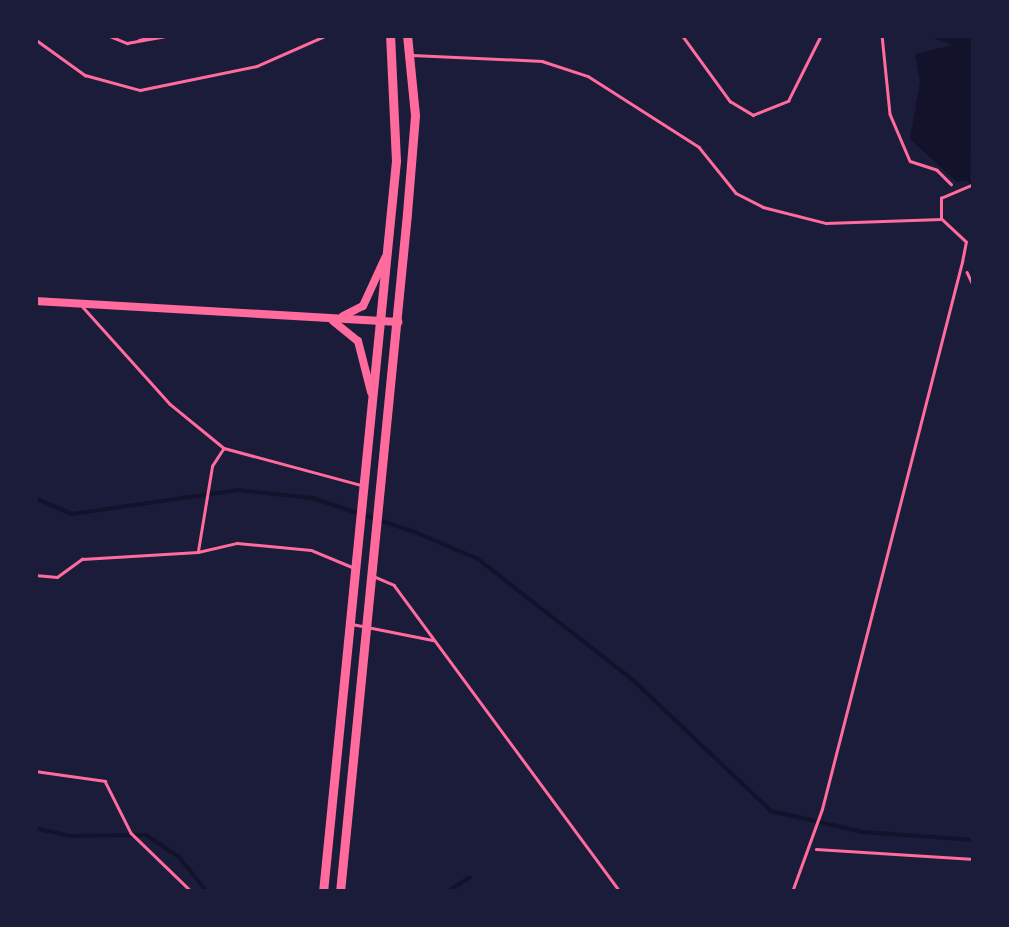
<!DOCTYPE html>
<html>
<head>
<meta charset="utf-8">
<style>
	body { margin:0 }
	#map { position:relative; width:1009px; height:927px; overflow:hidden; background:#1b1b3a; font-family:Manrope,sans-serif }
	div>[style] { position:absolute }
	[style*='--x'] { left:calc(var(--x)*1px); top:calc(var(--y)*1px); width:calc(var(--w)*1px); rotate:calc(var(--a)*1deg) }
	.water>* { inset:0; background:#12122b }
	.stream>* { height:4px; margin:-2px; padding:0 2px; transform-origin:2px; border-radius:2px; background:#12122b }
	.path>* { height:2.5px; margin:-1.25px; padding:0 1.25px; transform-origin:1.25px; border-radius:1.25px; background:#ff6b9d }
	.service>* { height:2.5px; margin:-1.25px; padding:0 1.25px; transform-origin:1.25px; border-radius:1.25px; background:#ff6b9d }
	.tertiary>* { height:8px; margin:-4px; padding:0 4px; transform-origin:4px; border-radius:4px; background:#ff6b9d }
	.primary>* { height:9px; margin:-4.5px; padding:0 4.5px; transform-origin:4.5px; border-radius:4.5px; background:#ff6b9d }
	span { translate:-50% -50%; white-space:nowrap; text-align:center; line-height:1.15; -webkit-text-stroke:10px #1b1b3a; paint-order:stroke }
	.frame { position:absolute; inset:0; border:38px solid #1b1b3a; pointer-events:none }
</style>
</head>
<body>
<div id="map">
	<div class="water">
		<i style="clip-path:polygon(925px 35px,974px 35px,970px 180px,957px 182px,910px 139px,920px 81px,915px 54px,953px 45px)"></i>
	</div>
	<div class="stream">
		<i style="--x:970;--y:180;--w:11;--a:68"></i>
		<i style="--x:35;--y:498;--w:40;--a:23.4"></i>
		<i style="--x:72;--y:514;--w:168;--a:-8.2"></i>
		<i style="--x:238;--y:490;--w:74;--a:6.2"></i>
		<i style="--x:312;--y:498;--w:108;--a:18.3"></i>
		<i style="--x:415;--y:532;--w:69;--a:23.2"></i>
		<i style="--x:478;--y:559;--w:198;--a:38"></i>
		<i style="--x:634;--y:681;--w:189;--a:43.5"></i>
		<i style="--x:771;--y:811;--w:94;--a:12.9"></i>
		<i style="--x:863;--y:832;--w:111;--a:4.1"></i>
		<i style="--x:35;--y:828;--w:35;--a:13"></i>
		<i style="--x:69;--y:836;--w:77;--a:-0.7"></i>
		<i style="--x:146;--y:835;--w:40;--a:34"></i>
		<i style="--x:179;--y:857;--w:45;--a:51.3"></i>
		<i style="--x:447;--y:892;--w:27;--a:-33"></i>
	</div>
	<div class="path">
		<i style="--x:682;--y:35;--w:82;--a:54"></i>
		<i style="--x:730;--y:101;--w:27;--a:31"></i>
		<i style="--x:753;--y:115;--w:38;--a:-22"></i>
		<i style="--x:788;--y:101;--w:74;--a:-63.4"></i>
		<i style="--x:882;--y:35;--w:79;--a:84.2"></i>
		<i style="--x:890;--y:114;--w:51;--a:66.9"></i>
		<i style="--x:910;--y:161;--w:28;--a:18"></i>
		<i style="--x:937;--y:170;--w:20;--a:45"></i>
		<i style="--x:35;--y:39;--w:62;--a:35.8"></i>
		<i style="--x:85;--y:75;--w:57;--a:15.3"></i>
		<i style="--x:140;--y:90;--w:119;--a:-11.6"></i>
		<i style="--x:257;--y:66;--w:77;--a:-23.9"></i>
		<i style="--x:967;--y:272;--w:17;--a:65"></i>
		<i style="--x:816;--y:849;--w:158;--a:3.6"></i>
	</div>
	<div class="service">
		<i style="--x:107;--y:35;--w:22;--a:22"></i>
		<i style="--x:127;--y:43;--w:46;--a:-10.1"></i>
		<i style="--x:111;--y:35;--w:29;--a:0"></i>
		<i style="--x:139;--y:40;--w:23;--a:-13"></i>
		<i style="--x:412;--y:55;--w:130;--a:2.6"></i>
		<i style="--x:542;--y:61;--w:48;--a:18.1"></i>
		<i style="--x:588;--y:76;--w:132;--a:32.6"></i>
		<i style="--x:699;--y:147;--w:59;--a:51.2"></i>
		<i style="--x:736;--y:193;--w:30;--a:27"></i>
		<i style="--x:763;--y:207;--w:65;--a:14.3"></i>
		<i style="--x:826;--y:223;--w:115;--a:-2"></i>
		<i style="--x:83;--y:307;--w:130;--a:48.1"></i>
		<i style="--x:170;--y:404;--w:70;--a:39.2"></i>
		<i style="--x:224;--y:448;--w:142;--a:15.1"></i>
		<i style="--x:198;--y:551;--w:86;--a:-80.6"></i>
		<i style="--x:212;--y:466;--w:20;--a:-57"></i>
		<i style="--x:35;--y:575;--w:22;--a:5"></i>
		<i style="--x:57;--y:577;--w:31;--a:-36"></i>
		<i style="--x:82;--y:559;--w:116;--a:-3.5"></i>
		<i style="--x:198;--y:552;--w:40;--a:-13"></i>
		<i style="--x:237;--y:543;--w:74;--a:5.4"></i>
		<i style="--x:311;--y:550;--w:44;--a:22.5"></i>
		<i style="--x:373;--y:576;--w:23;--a:23"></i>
		<i style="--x:394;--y:585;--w:381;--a:53.6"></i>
		<i style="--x:352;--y:624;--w:83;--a:11.2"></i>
		<i style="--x:35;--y:771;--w:71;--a:8.1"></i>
		<i style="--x:105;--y:781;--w:58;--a:63.4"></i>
		<i style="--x:131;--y:833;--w:85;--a:44"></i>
		<i style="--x:792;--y:892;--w:88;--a:-70.1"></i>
		<i style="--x:822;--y:809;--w:565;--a:-75.64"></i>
		<i style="--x:962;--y:262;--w:20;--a:-79"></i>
		<i style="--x:966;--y:242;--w:34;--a:-137"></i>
		<i style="--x:941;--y:219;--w:21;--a:-90"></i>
		<i style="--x:941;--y:198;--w:36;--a:-23"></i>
	</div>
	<div class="tertiary">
		<i style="--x:35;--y:301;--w:364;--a:3.3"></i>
		<i style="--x:343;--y:316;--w:22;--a:-27"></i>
		<i style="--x:363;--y:306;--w:53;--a:-65.4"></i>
		<i style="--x:333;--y:321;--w:32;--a:39"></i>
		<i style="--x:358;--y:341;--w:53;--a:75.7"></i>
	</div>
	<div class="primary">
		<i style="--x:323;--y:892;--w:735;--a:-84.3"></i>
		<i style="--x:396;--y:161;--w:126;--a:-92.7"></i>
		<i style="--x:340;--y:892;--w:682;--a:-84.36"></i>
		<i style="--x:407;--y:213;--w:98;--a:-85.3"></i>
		<i style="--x:415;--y:115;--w:80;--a:-95.7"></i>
	</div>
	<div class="frame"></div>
</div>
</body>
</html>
